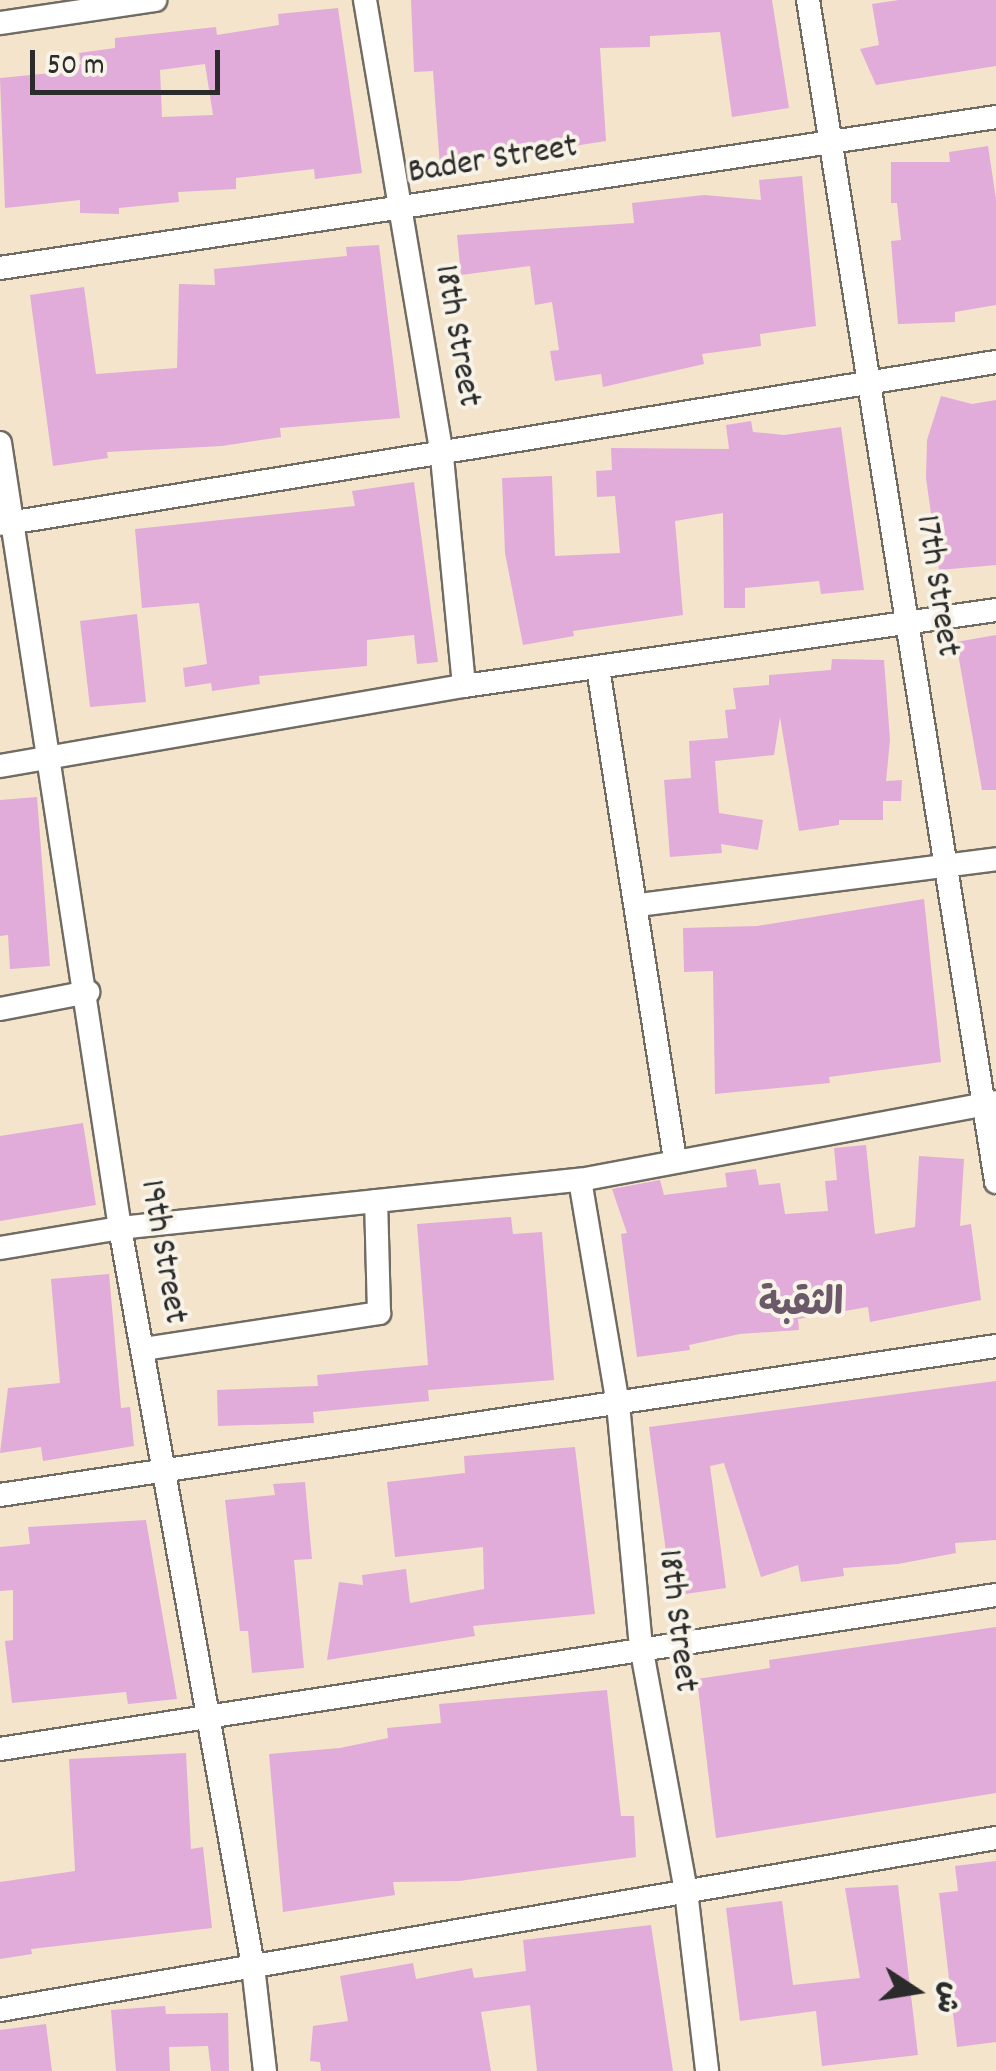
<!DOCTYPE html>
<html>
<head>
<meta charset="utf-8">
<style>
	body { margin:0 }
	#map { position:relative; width:996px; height:2071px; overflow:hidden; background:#f3e4cb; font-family:Dekko,"Playpen Sans Arabic",sans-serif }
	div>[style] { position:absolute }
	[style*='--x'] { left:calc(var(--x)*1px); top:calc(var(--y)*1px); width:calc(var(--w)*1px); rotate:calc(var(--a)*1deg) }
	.building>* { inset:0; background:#e1acd9 }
	.roads { filter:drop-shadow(2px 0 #716c63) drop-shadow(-2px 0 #716c63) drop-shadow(0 2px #716c63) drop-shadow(0 -2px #716c63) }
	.street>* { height:22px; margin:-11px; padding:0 11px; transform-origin:11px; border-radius:11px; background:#fff }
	span { translate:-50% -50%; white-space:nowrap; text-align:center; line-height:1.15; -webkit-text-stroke:8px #f7f3e8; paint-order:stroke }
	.street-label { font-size:35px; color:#2b2b2b }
	.neighbourhood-label { font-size:38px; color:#6b5868; font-weight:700 }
	.north { position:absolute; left:866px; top:1941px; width:100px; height:100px; -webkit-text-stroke:8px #f7f3e8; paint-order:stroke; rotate:102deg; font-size:28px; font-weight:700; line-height:40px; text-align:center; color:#2b2b2b }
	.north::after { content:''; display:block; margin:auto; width:35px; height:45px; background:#2b2b2b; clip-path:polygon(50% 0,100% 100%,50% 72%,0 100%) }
	.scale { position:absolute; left:30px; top:50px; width:190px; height:45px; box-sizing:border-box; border:5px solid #2b2b2b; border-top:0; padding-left:12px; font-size:30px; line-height:35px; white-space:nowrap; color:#2b2b2b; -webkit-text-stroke:8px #f7f3e8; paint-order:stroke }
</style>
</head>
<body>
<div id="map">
	<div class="building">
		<i style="clip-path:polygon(411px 0,772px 0,789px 108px,732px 117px,720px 32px,650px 36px,650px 47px,600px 48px,606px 141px,440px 167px,433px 71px,414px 72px)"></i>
		<i style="clip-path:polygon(899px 0,996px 0,996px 66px,876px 85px,860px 49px,879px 45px,872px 4px)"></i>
		<i style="clip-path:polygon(evenodd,338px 8px,362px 173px,315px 179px,314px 169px,236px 178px,236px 189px,178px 192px,179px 202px,119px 208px,119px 214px,80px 213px,80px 200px,5px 208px,0 78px,62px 72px,61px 67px,81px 64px,79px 53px,115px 48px,115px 38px,216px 27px,217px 35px,279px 25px,278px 14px,338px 8px,205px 64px,213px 115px,162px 117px,160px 70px,205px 64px)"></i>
		<i style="clip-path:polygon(988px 146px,996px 199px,996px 305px,955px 312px,955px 322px,898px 324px,891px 241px,901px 240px,897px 203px,891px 203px,891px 162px,950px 162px,949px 152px)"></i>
		<i style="clip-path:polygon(802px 176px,816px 326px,760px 334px,761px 346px,702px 354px,704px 364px,603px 387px,601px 374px,555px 381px,550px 351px,559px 350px,552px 302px,535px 305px,530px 266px,461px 275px,457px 235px,634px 223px,632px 203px,704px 195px,761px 200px,759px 180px)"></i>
		<i style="clip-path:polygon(379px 245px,400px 418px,280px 428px,281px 437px,222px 446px,107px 452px,108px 458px,53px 466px,30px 295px,84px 287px,96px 374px,177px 368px,179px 284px,215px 285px,214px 269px,347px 256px,346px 247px)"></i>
		<i style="clip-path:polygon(941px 396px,972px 404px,996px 400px,996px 565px,939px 570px,926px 478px,927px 440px)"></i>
		<i style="clip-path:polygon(751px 421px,753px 432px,784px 435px,841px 427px,864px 590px,821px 594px,819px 581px,745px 588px,745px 608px,724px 608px,723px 513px,675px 521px,683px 615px,573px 631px,574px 636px,523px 645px,505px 553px,502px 478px,552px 476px,555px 556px,620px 553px,615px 496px,597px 497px,596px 471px,612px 470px,611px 448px,729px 449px,726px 425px)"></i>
		<i style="clip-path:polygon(414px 482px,438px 662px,417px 664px,414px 635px,367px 640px,367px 666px,259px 676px,260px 684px,212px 691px,211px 683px,185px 687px,183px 668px,207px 664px,199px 603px,142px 608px,135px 529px,355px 506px,352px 491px)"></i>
		<i style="clip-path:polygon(137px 614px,146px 702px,90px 707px,80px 621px)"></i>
		<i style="clip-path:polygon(996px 635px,996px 790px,982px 790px,956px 642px)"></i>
		<i style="clip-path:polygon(832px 659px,884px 660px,890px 740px,886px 781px,902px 780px,901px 801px,883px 801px,883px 820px,839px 820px,839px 825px,799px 831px,780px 717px,774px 755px,715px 761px,719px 813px,763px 820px,758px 850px,721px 844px,722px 853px,670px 857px,664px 780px,691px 778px,689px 741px,728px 738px,725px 710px,736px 709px,733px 688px,769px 685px,769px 675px,831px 670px)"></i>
		<i style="clip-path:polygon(37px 797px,50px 966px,10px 969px,8px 935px,0 936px,0 800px)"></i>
		<i style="clip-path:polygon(924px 899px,941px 1062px,829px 1077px,830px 1083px,715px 1094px,713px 971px,684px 972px,683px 928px,757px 926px)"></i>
		<i style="clip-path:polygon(83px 1123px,96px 1205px,0 1221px,0 1136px)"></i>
		<i style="clip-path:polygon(866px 1145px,875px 1234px,915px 1227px,919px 1156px,964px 1159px,960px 1226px,971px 1224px,981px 1300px,870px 1322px,868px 1307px,798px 1319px,799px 1330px,740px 1334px,689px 1345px,690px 1350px,637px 1357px,621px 1234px,627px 1233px,612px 1189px,660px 1180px,664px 1195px,727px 1187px,725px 1173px,756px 1169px,759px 1185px,780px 1183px,785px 1214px,828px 1211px,825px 1181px,837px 1180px,834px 1148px)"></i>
		<i style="clip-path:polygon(511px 1217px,513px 1234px,542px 1232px,554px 1380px,428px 1390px,429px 1401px,313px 1412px,314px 1423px,218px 1426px,217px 1390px,318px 1386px,317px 1375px,428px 1365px,417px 1224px)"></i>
		<i style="clip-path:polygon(109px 1274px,121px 1408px,130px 1407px,134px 1446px,43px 1461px,41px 1447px,0 1453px,8px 1388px,60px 1383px,51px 1279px)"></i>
		<i style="clip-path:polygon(996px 1381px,996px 1540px,955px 1543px,956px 1553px,898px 1564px,843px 1568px,844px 1576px,801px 1582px,798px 1565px,761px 1577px,724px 1463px,710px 1466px,726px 1588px,672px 1596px,649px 1427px)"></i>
		<i style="clip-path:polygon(575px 1447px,595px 1614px,473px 1626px,475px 1636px,327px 1660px,339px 1582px,363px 1585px,362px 1575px,406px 1569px,410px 1603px,484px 1589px,483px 1547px,395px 1557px,387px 1482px,465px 1473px,464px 1456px)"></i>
		<i style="clip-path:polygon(305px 1482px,312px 1559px,294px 1560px,304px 1668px,252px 1673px,248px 1631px,240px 1631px,225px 1500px,275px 1495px,273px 1484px)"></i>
		<i style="clip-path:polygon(146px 1520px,177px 1699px,128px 1704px,126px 1692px,12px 1703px,5px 1641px,13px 1640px,13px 1590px,0 1591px,0 1547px,30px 1544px,28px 1527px)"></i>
		<i style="clip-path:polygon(996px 1627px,996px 1793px,716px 1838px,697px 1679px,770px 1668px,769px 1660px)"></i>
		<i style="clip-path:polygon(607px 1690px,621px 1816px,634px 1816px,636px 1857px,459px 1881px,393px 1882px,395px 1895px,283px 1912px,269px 1754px,340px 1748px,388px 1738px,387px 1728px,441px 1723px,439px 1704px)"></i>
		<i style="clip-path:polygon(186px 1753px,191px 1849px,203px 1847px,212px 1928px,31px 1949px,32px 1954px,0 1959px,0 1882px,75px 1871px,69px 1759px)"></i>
		<i style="clip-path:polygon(996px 1861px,996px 2042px,957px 2047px,939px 1893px,958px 1891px,955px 1866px)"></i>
		<i style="clip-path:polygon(898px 1885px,918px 2055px,822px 2066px,816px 2011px,740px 2021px,726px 1908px,782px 1901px,793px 1985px,860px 1978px,845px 1888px)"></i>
		<i style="clip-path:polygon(651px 1925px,673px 2071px,537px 2071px,530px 2005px,481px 2012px,491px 2071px,321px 2071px,320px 2062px,310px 2061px,313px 2026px,348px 2021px,340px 1976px,413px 1963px,416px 1979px,472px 1968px,474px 1978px,526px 1971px,523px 1940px)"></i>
		<i style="clip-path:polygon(165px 2006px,166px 2014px,228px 2013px,229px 2071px,211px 2071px,208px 2046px,169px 2047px,170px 2071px,116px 2071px,111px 2010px)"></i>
		<i style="clip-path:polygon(46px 2024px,52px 2071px,0 2071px,0 2030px)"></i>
	</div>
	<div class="roads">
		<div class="street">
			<i style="--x:365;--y:0;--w:463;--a:80.4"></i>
			<i style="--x:442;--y:457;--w:230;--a:84.5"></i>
			<i style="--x:808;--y:0;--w:1197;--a:80.96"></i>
			<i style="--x:0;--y:23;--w:157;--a:-8.4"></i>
			<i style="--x:0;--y:268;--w:1007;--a:-8.62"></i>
			<i style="--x:0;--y:443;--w:794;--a:81.31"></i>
			<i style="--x:120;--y:1228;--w:750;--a:79.78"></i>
			<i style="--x:253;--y:1966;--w:106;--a:83.5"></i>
			<i style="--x:3;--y:524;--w:1006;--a:-9.27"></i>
			<i style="--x:598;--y:668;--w:498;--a:81.1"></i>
			<i style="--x:0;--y:766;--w:471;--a:-9.8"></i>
			<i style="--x:464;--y:686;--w:537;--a:-8.13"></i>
			<i style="--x:639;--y:905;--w:360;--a:-7.3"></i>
			<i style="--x:0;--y:1009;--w:90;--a:-10.9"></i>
			<i style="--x:580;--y:1180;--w:227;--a:80.4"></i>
			<i style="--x:618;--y:1404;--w:243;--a:84.6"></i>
			<i style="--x:641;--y:1646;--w:249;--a:79.6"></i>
			<i style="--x:686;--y:1891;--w:181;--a:83.3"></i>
			<i style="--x:0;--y:1248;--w:122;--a:-9.5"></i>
			<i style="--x:120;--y:1228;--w:462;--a:-6"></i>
			<i style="--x:580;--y:1180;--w:422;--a:-10.6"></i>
			<i style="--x:144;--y:1349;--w:238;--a:-8.7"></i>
			<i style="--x:379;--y:1313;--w:112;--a:-91.5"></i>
			<i style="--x:0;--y:1495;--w:1007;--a:-8.51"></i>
			<i style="--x:0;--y:1749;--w:1008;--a:-8.79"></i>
			<i style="--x:0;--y:2010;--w:1011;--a:-9.8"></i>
		</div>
	</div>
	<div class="street-label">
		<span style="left:493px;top:161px;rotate:-9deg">Bader Street</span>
		<span style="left:456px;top:336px;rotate:80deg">18th Street</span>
		<span style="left:936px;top:586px;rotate:81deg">17th Street</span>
		<span style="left:162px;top:1252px;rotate:80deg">19th Street</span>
		<span style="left:676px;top:1621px;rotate:83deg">18th Street</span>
	</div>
	<div class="neighbourhood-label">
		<span style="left:801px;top:1307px">الثقبة</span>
	</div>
	<div class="north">ش</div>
	<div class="scale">50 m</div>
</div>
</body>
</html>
